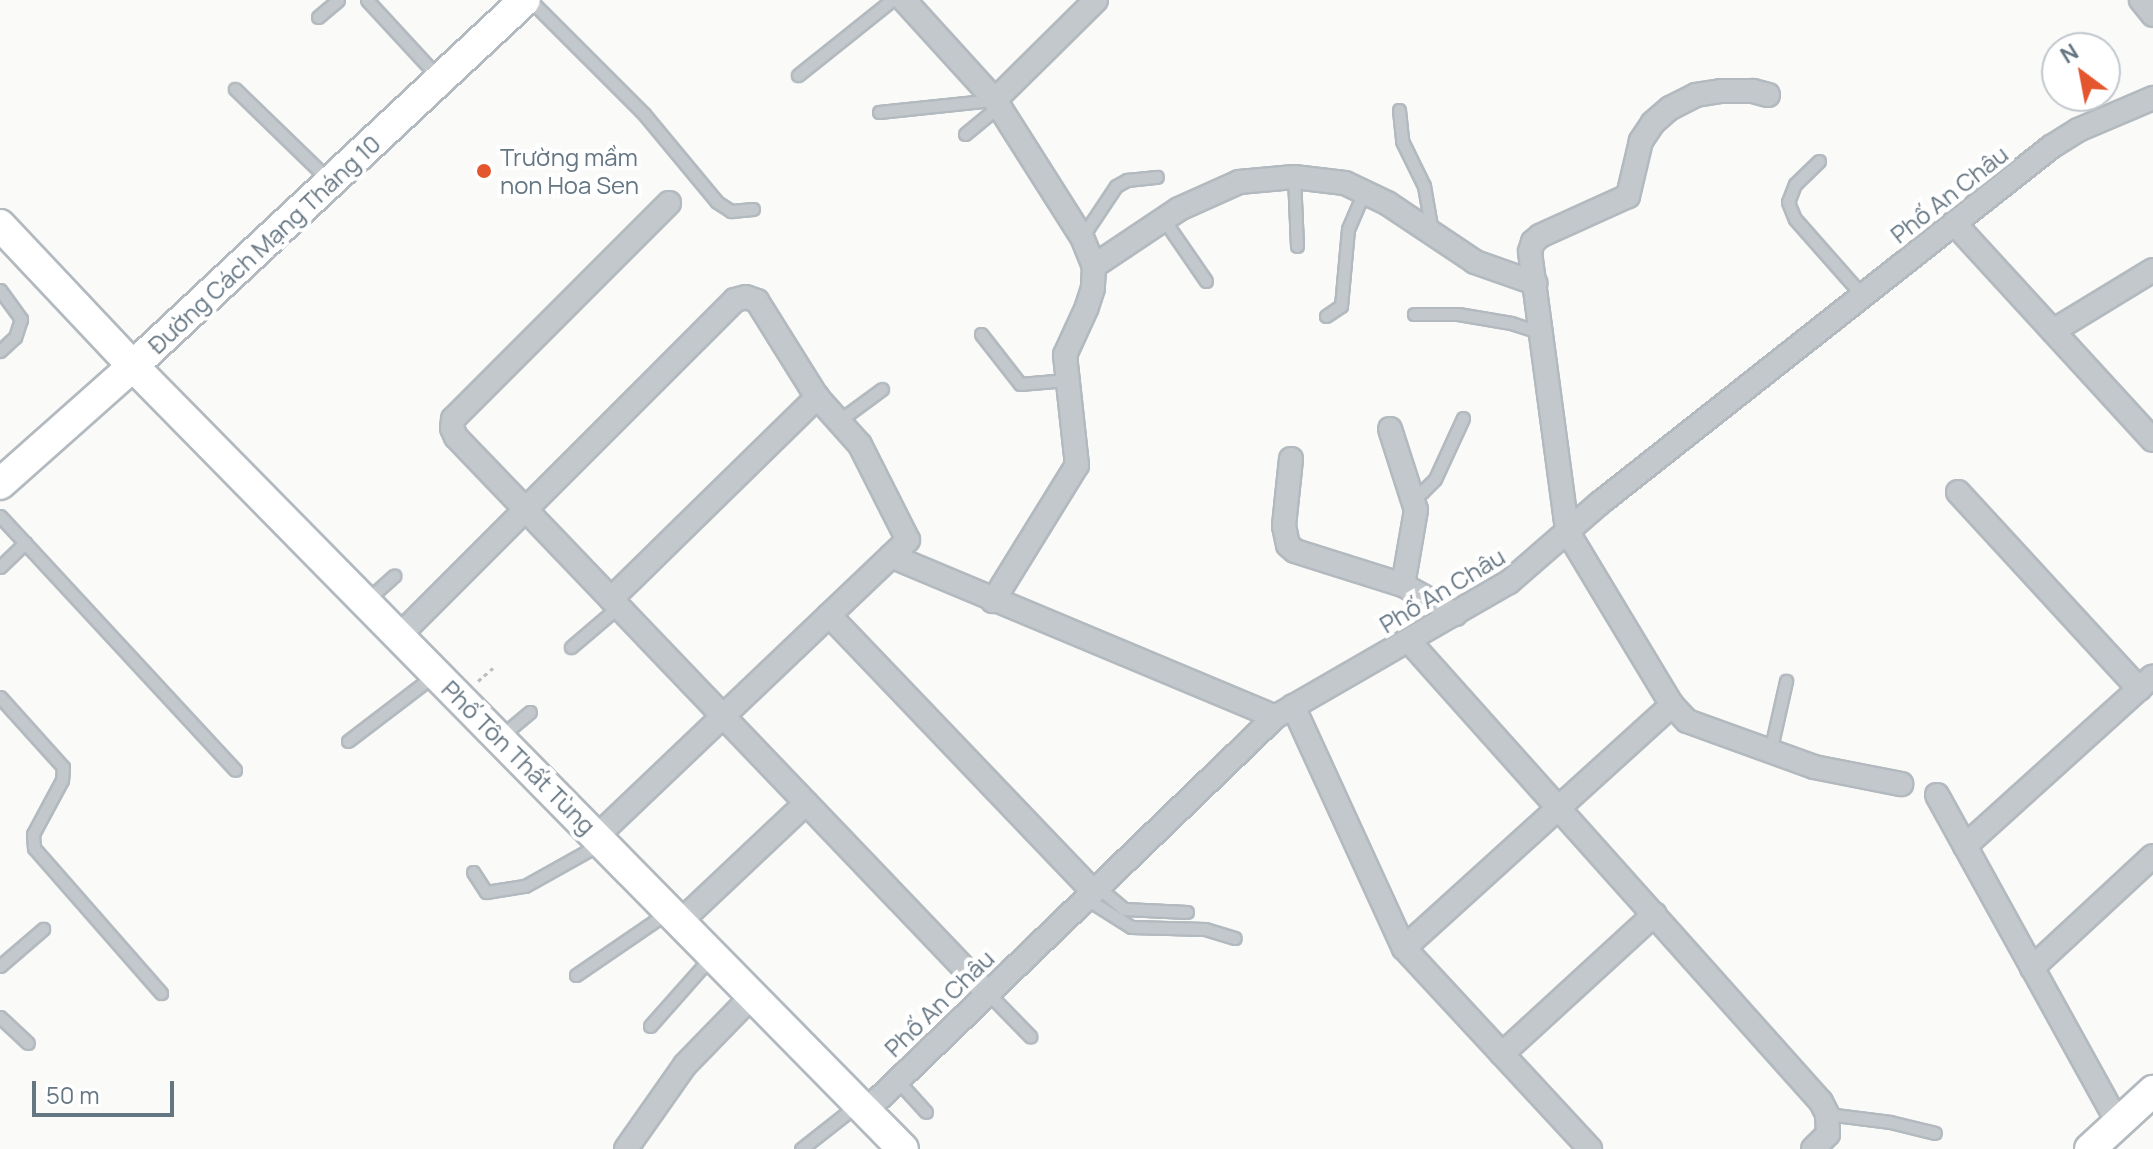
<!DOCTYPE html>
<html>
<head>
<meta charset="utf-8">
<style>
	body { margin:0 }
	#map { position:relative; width:2153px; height:1149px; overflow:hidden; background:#fafaf8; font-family:Manrope,sans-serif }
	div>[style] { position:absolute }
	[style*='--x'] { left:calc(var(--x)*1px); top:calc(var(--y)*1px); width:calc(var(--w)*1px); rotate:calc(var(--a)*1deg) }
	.path>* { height:3px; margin-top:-1.5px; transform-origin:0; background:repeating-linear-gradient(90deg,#bbbfc2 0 4px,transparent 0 8px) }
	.roads { filter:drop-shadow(2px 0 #b3babf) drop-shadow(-2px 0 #b3babf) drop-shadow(0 2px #b3babf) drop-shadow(0 -2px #b3babf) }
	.lane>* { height:11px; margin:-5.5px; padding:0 5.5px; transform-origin:5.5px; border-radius:5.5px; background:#c3c8cc }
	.street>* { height:22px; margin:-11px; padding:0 11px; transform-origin:11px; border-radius:11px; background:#c3c8cc }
	.secondary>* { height:30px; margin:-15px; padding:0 15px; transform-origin:15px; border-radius:15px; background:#fff }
	.dots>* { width:22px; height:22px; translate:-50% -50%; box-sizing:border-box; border:4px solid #fff; border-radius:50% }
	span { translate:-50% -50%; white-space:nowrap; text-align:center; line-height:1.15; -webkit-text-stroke:8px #fff; paint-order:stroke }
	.poi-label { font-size:24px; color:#657683 }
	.left { translate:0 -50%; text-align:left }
	.street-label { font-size:24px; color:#657683 }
	.north { position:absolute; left:2041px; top:32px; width:80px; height:80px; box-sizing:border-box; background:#fff; border:2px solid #c1c8cd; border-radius:50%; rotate:328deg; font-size:22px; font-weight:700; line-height:32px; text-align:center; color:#657683 }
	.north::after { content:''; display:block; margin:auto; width:28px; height:36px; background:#e4572e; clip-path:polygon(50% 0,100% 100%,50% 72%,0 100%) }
	.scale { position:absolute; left:32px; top:1081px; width:142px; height:36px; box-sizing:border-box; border:4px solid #657683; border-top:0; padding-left:10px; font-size:24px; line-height:28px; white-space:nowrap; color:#657683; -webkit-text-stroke:6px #fff; paint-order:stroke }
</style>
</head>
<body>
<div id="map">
	<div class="path">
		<i style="--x:478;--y:681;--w:23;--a:-41"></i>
	</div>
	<div class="roads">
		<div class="lane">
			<i style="--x:367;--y:0;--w:108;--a:47.3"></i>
			<i style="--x:530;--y:0;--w:161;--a:45"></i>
			<i style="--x:644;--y:114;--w:114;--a:50.3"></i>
			<i style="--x:717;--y:202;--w:17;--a:33"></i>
			<i style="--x:731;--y:211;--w:22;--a:-5"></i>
			<i style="--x:318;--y:17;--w:26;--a:-40"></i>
			<i style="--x:798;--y:75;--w:120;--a:-38.6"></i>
			<i style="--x:235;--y:89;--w:131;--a:44.1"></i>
			<i style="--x:1399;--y:110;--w:31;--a:84"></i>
			<i style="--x:1402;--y:141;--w:50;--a:63.9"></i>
			<i style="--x:1424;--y:186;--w:47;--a:80.1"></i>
			<i style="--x:879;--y:112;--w:116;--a:-6"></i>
			<i style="--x:965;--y:134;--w:44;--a:-39.5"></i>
			<i style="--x:1819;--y:161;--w:33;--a:136"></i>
			<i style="--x:1795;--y:184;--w:19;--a:111"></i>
			<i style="--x:1788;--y:202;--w:18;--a:68"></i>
			<i style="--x:1795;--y:219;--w:101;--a:48.6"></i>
			<i style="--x:1294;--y:177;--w:69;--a:87.5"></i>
			<i style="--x:1164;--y:220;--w:74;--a:55.5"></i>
			<i style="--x:1082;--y:237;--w:61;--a:-56.3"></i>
			<i style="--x:1116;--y:186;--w:13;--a:-29"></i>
			<i style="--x:1127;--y:180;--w:30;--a:-6"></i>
			<i style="--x:0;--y:290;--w:36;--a:54"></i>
			<i style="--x:21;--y:319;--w:19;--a:108"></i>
			<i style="--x:15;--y:337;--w:21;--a:137"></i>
			<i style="--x:1414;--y:314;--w:44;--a:0"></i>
			<i style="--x:1458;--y:314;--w:54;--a:9.6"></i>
			<i style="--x:1511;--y:323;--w:32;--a:18"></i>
			<i style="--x:1326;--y:316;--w:18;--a:-34"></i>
			<i style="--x:1341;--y:306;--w:77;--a:-84.8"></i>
			<i style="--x:1348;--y:229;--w:40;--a:-66.6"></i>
			<i style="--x:981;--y:334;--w:63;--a:52"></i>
			<i style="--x:1020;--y:384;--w:47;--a:-4.9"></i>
			<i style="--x:840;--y:420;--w:52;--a:-36.4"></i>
			<i style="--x:1412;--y:496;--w:11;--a:-22"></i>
			<i style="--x:1422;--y:492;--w:18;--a:-45"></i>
			<i style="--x:1435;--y:479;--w:67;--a:-65.3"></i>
			<i style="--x:0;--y:516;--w:346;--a:47.2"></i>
			<i style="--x:0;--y:567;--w:35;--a:-44"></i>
			<i style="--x:366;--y:601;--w:38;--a:-42"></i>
			<i style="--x:571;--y:647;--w:62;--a:-40.4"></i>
			<i style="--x:0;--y:697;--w:94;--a:48"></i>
			<i style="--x:63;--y:767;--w:13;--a:94"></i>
			<i style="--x:62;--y:780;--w:61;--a:118.2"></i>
			<i style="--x:33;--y:834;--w:14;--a:86"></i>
			<i style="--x:34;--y:848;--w:193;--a:48.8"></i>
			<i style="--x:500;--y:737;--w:39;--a:-40"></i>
			<i style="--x:348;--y:741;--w:107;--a:-37.4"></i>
			<i style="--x:1770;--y:752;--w:73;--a:-77.3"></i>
			<i style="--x:473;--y:872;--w:24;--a:57"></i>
			<i style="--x:486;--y:892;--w:39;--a:-9"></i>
			<i style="--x:525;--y:886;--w:88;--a:-29.2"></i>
			<i style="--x:1099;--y:888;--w:33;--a:40"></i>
			<i style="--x:1124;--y:909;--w:63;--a:2.7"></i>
			<i style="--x:1087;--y:899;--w:52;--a:32.5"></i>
			<i style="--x:1131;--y:927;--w:74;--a:1.5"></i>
			<i style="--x:1205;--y:929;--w:31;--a:17"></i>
			<i style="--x:0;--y:966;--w:57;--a:-40.7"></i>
			<i style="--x:576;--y:975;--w:112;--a:-34.4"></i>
			<i style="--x:987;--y:992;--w:62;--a:45.7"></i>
			<i style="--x:0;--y:1017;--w:38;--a:43"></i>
			<i style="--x:650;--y:1026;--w:92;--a:-48.5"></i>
			<i style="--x:897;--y:1080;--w:43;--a:47.8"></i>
			<i style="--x:1827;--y:1114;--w:64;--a:7.2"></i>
			<i style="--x:1890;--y:1122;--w:46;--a:13.7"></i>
			<i style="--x:801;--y:1149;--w:71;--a:-38.2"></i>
		</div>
		<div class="street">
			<i style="--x:904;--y:0;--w:135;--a:47.7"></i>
			<i style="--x:995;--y:100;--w:162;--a:57.6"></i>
			<i style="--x:1082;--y:237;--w:31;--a:68"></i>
			<i style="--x:1094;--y:266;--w:22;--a:93"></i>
			<i style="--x:1093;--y:288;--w:20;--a:108"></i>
			<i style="--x:1087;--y:307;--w:53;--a:114.6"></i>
			<i style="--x:1065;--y:355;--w:111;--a:83.8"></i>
			<i style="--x:1077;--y:465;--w:160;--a:121.7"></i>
			<i style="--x:2141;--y:0;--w:19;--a:51"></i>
			<i style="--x:1768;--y:95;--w:16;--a:-165"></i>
			<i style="--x:1753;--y:91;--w:32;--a:180"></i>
			<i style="--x:1721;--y:91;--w:25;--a:171"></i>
			<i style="--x:1696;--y:95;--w:29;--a:153"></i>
			<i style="--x:1670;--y:108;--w:23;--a:139"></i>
			<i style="--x:1653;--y:123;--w:22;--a:124"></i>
			<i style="--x:1641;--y:141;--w:57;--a:103.3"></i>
			<i style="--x:1628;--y:196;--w:97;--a:155.6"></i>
			<i style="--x:1540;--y:236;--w:9;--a:139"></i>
			<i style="--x:1533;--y:242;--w:10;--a:107"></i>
			<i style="--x:1530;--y:252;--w:281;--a:82.4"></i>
			<i style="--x:1567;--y:531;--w:203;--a:58.9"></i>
			<i style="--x:1672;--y:705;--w:22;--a:47"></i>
			<i style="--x:1687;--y:721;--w:135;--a:19.9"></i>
			<i style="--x:1814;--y:767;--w:89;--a:11.1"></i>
			<i style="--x:995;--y:100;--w:142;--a:-44.7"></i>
			<i style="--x:669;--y:203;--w:305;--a:135"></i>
			<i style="--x:453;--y:419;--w:9;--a:96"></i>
			<i style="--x:452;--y:428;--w:10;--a:66"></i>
			<i style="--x:456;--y:437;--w:101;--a:46.2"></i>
			<i style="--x:526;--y:510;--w:667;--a:46.28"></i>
			<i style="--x:1954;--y:223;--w:294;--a:47.5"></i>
			<i style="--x:1094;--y:266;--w:102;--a:-33.8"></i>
			<i style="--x:1179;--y:209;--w:66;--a:-24.2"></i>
			<i style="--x:1239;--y:182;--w:55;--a:-5.2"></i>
			<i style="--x:1294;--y:177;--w:51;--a:6.7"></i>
			<i style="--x:1345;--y:183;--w:47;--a:25.5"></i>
			<i style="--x:1387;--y:203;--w:106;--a:33.8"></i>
			<i style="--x:1475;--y:262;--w:64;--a:19.3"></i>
			<i style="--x:2053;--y:331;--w:117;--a:-31.4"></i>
			<i style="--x:1390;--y:429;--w:85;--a:72.2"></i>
			<i style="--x:1416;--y:510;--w:76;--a:99.8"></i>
			<i style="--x:1291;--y:459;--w:67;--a:96"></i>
			<i style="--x:1284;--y:526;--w:19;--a:78"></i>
			<i style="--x:1288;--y:545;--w:9;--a:41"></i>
			<i style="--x:1295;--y:551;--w:113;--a:17.5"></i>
			<i style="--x:1403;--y:585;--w:60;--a:29.1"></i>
			<i style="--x:1958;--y:492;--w:268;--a:47.4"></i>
			<i style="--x:891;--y:556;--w:416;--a:22.7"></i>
			<i style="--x:611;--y:599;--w:289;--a:-44.4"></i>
			<i style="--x:829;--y:615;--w:383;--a:46.3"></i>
			<i style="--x:399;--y:636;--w:475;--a:-45"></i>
			<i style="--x:735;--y:300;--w:11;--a:-15"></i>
			<i style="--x:746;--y:297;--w:12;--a:20"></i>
			<i style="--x:757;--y:301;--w:113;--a:58"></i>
			<i style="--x:817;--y:397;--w:64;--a:48.1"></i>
			<i style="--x:860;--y:445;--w:106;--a:63.2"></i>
			<i style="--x:908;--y:540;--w:429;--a:136.4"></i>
			<i style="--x:1409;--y:641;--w:618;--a:48.21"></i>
			<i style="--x:1821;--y:1102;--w:13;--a:63"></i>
			<i style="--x:1827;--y:1114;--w:20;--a:87"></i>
			<i style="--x:1828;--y:1134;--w:21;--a:135"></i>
			<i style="--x:1293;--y:706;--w:266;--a:65.4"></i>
			<i style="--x:1404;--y:948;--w:274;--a:47.2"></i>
			<i style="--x:1937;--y:795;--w:375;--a:61.1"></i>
			<i style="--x:1965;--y:846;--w:253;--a:-42.1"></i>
			<i style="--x:681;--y:921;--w:172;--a:-43.3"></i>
			<i style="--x:1404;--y:948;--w:362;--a:-42.2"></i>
			<i style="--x:2032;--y:968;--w:165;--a:-42.8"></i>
			<i style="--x:1502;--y:1054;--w:207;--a:-42.5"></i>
			<i style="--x:867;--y:1110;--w:566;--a:-43.93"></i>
			<i style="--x:1275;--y:717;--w:270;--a:-30"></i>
			<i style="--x:1509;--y:582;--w:121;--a:-41"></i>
			<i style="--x:1600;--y:503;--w:575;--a:-38.29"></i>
			<i style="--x:2051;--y:147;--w:32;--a:-32"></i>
			<i style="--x:2078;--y:130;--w:82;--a:-23.1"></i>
			<i style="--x:626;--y:1149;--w:103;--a:-54.9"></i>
			<i style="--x:685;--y:1065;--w:98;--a:-45.8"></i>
		</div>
		<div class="secondary">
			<i style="--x:0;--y:225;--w:194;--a:46.7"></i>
			<i style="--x:133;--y:366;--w:1098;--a:45.48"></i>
			<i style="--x:0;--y:484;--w:178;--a:-41.6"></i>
			<i style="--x:133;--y:366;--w:536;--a:-43.04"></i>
			<i style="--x:2090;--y:1149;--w:86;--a:-42.6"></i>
		</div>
	</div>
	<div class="dots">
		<i style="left:484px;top:171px;background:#e4572e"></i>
	</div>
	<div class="poi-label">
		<span class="left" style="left:500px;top:171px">Trường mầm<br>non Hoa Sen</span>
	</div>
	<div class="street-label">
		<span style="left:1949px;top:194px;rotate:-38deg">Phố An Châu</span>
		<span style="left:264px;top:244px;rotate:-43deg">Đường Cách Mạng Tháng 10</span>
		<span style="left:1442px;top:590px;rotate:-31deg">Phố An Châu</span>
		<span style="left:519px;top:757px;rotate:45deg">Phố Tôn Thất Tùng</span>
		<span style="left:939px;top:1003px;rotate:-44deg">Phố An Châu</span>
	</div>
	<div class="north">N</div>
	<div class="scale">50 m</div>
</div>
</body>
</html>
